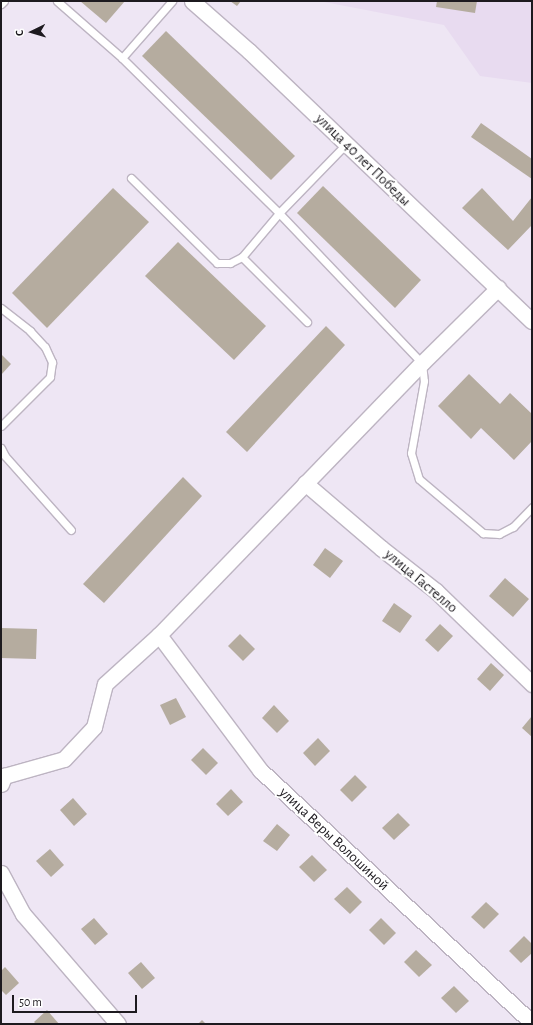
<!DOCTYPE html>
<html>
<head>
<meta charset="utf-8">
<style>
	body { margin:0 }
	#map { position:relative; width:533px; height:1025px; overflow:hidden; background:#eee6f4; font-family:"Alegreya Sans",sans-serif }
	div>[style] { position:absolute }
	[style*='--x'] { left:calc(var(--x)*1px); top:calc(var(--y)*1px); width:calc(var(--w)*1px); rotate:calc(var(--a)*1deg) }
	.built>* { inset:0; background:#e8dbf0 }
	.building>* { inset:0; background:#b5ac9f }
	.roads { filter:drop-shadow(1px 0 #bdb4c2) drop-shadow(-1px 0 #bdb4c2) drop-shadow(0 1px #bdb4c2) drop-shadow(0 -1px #bdb4c2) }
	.service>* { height:7px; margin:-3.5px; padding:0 3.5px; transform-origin:3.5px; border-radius:3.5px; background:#fff }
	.minor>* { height:15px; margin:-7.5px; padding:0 7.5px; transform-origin:7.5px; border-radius:7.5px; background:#fff }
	span { translate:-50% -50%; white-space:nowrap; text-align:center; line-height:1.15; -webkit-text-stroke:4px #fff; paint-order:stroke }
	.street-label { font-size:15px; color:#1d1a1f }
	.frame { position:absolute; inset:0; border:2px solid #1d1a1f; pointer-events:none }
	.north { position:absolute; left:12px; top:12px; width:40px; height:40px; -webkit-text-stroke:3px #fff; paint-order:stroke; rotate:265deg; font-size:11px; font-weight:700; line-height:16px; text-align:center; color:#1d1a1f }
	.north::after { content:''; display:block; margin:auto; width:14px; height:18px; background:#1d1a1f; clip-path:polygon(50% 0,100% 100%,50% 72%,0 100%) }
	.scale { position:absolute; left:12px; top:995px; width:125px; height:18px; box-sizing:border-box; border:2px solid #1d1a1f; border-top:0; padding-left:5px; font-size:12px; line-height:14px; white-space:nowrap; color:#1d1a1f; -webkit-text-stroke:3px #fff; paint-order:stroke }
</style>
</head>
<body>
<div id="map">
	<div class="built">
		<i style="clip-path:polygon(319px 1px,532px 1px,532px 83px,480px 76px,444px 25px)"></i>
	</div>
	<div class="building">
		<i style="clip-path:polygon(80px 1px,125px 1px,106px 23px)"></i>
		<i style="clip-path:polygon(230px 1px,241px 1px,237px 6px)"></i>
		<i style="clip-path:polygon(437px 1px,477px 1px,475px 13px,436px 7px)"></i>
		<i style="clip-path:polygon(166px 31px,295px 156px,271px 180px,142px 56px)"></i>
		<i style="clip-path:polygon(481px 123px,532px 159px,532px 179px,471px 137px)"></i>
		<i style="clip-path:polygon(323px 186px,421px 280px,395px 308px,297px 213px)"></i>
		<i style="clip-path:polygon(113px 188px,149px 222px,47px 328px,12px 293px)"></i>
		<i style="clip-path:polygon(482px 188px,513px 221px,532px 197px,532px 225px,508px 250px,462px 208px)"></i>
		<i style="clip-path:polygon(178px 242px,266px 326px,234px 360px,145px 276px)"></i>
		<i style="clip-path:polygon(326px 326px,345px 345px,247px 452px,226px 432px)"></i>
		<i style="clip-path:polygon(1px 354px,11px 364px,1px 375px)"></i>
		<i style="clip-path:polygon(469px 374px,500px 404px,510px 393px,532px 414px,532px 441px,514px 460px,481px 428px,471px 439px,438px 406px)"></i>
		<i style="clip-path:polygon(183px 477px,202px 496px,104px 603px,83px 584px)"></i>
		<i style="clip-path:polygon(325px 548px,343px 561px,330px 578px,313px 565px)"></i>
		<i style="clip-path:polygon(505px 578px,529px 599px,513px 617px,489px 596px)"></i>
		<i style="clip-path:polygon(394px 603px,412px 616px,400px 633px,382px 621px)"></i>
		<i style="clip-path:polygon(440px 624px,453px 636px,438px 652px,425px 640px)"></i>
		<i style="clip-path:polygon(1px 628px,37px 629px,36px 659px,1px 658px)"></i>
		<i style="clip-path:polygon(240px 634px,255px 649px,243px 661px,228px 646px)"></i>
		<i style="clip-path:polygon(491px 663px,504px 675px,490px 691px,477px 679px)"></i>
		<i style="clip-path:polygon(176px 698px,186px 717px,170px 725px,160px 705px)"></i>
		<i style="clip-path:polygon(274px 705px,289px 721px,277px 733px,262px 718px)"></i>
		<i style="clip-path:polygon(532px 716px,532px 737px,522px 728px)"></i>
		<i style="clip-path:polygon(318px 738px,330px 751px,315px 766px,303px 753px)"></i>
		<i style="clip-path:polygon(203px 748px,218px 763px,206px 775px,191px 760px)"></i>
		<i style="clip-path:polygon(355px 775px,367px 787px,352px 802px,340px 790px)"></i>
		<i style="clip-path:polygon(231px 789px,243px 802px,228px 816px,216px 804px)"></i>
		<i style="clip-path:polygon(73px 798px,87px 814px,74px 826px,60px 810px)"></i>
		<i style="clip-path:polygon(398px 813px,410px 825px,394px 840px,382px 828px)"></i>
		<i style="clip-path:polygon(277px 824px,290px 835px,277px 851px,263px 841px)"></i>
		<i style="clip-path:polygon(50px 849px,64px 865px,51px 877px,36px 861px)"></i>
		<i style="clip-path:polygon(312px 855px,327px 870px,314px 882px,299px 867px)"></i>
		<i style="clip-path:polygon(347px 887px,362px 902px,350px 914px,334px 899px)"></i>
		<i style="clip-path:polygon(486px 902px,499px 914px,484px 929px,471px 917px)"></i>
		<i style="clip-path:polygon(94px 918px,108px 934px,95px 945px,81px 929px)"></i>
		<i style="clip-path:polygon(381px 918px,396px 933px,384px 945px,369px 930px)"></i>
		<i style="clip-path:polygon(524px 936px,532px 944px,532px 953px,521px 963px,509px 951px)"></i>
		<i style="clip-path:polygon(416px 950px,432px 965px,419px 977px,404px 962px)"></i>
		<i style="clip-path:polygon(141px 962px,155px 978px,142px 989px,128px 973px)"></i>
		<i style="clip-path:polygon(5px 967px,19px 983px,6px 995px,1px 990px,1px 971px)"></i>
		<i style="clip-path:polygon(454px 986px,469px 1001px,456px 1013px,441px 998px)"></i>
		<i style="clip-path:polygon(47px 1010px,59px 1024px,36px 1024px,34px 1022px)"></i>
		<i style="clip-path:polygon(202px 1020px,206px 1024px,198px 1024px)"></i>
	</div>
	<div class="roads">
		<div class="service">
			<i style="--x:57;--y:1;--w:86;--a:41.2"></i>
			<i style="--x:122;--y:58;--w:221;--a:44.6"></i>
			<i style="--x:279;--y:213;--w:207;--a:46.4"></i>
			<i style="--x:422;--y:363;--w:18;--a:84"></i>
			<i style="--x:424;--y:381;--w:73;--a:100.2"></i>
			<i style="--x:411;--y:453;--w:27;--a:73"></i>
			<i style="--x:419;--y:479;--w:84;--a:40.2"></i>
			<i style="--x:483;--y:533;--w:16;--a:4"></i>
			<i style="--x:499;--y:534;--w:16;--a:-27"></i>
			<i style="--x:513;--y:527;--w:28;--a:-46"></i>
			<i style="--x:1;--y:4;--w:4;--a:-45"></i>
			<i style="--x:122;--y:58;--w:76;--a:-48.7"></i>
			<i style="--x:131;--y:178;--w:121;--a:44.7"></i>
			<i style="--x:217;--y:263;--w:13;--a:0"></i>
			<i style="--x:230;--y:263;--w:13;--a:-27"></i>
			<i style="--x:242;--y:257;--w:57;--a:-49.9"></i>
			<i style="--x:279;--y:213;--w:96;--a:-45.8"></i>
			<i style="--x:242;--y:257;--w:92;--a:45"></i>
			<i style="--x:1;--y:308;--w:37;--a:38"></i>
			<i style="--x:30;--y:331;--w:22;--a:47"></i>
			<i style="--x:45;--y:347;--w:17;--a:65"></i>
			<i style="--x:52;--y:362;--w:15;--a:98"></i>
			<i style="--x:50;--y:377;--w:69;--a:135"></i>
			<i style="--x:1;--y:448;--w:9;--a:63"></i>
			<i style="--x:5;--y:456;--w:99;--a:48.3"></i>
		</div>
		<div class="minor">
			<i style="--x:192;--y:1;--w:76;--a:41.3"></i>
			<i style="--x:249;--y:51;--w:391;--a:43.7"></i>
			<i style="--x:305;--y:483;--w:100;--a:40.5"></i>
			<i style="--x:381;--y:548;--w:70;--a:38"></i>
			<i style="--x:436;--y:591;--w:134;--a:44.1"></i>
			<i style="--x:159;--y:635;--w:169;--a:53.2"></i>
			<i style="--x:260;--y:770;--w:371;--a:42.9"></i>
			<i style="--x:1;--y:784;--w:9;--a:-69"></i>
			<i style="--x:4;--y:776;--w:62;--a:-15.8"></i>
			<i style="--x:64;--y:759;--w:44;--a:-46.8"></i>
			<i style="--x:94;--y:727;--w:44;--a:-75.7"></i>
			<i style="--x:105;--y:684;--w:73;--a:-42.2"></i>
			<i style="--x:159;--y:635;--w:378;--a:-46"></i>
			<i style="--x:422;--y:363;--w:107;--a:-44.6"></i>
			<i style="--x:1;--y:873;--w:47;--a:61.8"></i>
			<i style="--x:23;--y:914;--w:145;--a:49.2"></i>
		</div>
	</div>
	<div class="street-label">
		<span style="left:363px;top:160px;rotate:44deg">улица 40 лет Победы</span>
		<span style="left:421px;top:581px;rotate:40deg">улица Гастелло</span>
		<span style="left:334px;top:839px;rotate:43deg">улица Веры Волошиной</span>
	</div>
	<div class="frame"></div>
	<div class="north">С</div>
	<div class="scale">50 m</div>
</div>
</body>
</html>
